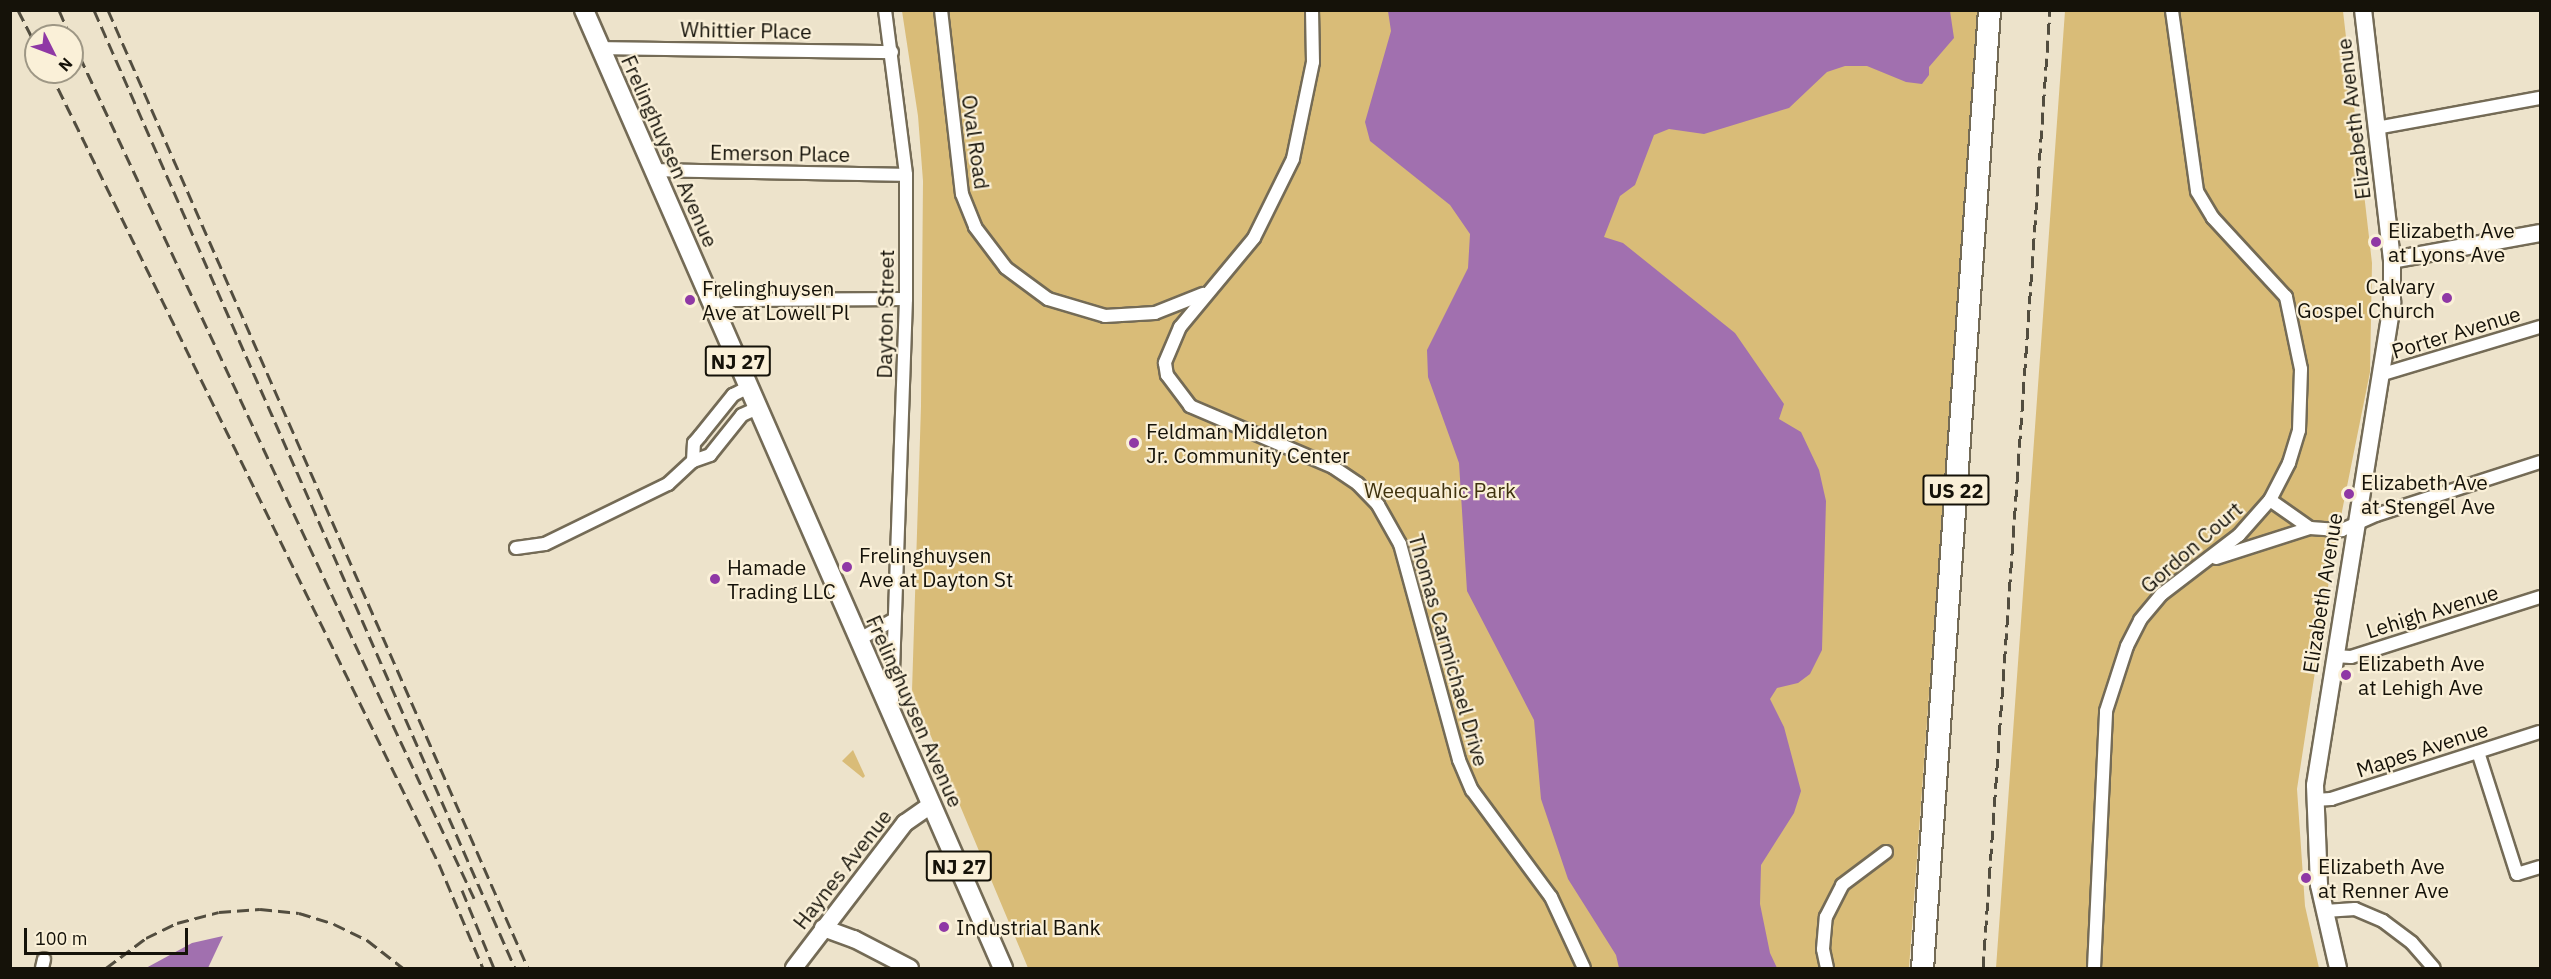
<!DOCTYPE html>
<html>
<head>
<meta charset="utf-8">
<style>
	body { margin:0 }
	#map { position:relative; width:2551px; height:979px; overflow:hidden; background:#ede3cb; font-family:"IBM Plex Sans",sans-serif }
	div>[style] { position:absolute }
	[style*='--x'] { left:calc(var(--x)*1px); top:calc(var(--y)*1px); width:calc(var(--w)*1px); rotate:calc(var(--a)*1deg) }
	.green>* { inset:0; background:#d9bc78 }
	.water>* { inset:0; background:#a170af }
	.roads { filter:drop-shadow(2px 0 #746b56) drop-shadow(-2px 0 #746b56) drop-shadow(0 2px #746b56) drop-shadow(0 -2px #746b56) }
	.street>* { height:12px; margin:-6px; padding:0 6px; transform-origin:6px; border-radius:6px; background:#fff }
	.secondary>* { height:16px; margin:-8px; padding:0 8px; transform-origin:8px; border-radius:8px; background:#fff }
	.primary>* { height:18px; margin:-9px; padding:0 9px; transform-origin:9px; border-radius:9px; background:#fff }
	.highway>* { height:21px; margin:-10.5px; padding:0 10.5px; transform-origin:10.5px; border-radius:10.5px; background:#fff }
	.rail>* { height:3px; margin-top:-1.5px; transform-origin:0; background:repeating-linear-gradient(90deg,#524d3f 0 12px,transparent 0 18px) }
	.dots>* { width:16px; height:16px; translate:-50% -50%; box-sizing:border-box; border:3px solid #faf0d8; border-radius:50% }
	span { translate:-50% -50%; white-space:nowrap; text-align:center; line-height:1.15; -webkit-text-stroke:4.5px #faf0d8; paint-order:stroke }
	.shield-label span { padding:2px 4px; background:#faf0d8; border:2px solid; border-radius:4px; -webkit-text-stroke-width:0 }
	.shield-label { font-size:20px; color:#151209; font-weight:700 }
	.street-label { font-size:21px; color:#151209 }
	.poi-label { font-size:21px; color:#151209 }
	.left { translate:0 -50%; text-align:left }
	.right { translate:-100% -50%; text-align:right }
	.park-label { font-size:21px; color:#3f320e }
	.frame { position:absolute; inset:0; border:12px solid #151209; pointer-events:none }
	.north { position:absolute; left:24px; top:24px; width:60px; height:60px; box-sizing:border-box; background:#faf0d8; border:2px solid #9e9785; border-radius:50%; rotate:132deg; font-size:16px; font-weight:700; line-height:24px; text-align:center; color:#151209 }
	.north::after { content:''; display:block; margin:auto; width:21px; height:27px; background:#8f38a5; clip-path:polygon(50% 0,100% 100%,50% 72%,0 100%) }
	.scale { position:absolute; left:24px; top:928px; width:164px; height:27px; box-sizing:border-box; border:3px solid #151209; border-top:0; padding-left:8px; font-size:18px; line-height:21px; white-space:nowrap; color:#151209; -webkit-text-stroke:4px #faf0d8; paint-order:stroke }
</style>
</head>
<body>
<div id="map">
	<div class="green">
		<i style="clip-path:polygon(902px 11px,1979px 11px,1909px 968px,1028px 968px,912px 691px,921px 406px,923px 181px,918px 116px)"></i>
		<i style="clip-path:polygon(2065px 11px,2343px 11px,2372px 263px,2370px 372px,2332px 561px,2297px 789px,2305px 906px,2319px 968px,1996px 968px)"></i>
		<i style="clip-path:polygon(853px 750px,865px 776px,863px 778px,842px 761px)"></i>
	</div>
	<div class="water">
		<i style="clip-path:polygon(1388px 11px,1950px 11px,1954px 38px,1929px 67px,1929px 75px,1922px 84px,1906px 82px,1867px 66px,1845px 66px,1827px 72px,1789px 108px,1704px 134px,1669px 129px,1654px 135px,1635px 185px,1620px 196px,1604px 237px,1623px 243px,1735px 333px,1784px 404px,1779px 419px,1801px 432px,1819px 470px,1826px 501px,1822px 650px,1810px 674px,1798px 683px,1777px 688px,1770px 699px,1784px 727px,1801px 791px,1794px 813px,1761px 865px,1760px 904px,1770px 953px,1777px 968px,1619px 968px,1616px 955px,1568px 879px,1541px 799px,1534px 720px,1467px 591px,1459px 463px,1428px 377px,1427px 350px,1468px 268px,1470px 234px,1450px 205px,1370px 141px,1365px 122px,1391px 31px)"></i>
		<i style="clip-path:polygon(223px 936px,208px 968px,146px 968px,192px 943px)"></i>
	</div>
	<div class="roads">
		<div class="street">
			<i style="--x:885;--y:10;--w:166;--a:82.7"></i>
			<i style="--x:906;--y:175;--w:124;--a:90"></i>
			<i style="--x:906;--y:299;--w:410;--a:92"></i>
			<i style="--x:941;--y:10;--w:185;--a:83.5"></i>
			<i style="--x:962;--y:194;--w:35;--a:68"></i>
			<i style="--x:975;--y:227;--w:51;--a:52.9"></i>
			<i style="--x:1006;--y:268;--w:52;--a:36.4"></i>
			<i style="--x:1048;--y:299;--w:59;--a:16.6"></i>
			<i style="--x:1105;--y:316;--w:50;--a:-3.4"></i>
			<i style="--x:1155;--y:313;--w:52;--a:-21.6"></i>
			<i style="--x:1312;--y:10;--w:52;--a:88.9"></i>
			<i style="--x:1313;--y:62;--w:99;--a:101.7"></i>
			<i style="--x:1293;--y:159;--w:88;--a:116.3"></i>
			<i style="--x:1254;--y:238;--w:116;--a:129.7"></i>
			<i style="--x:1180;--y:327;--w:39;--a:113"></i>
			<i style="--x:1165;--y:363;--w:12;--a:81"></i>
			<i style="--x:1167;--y:375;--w:39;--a:53"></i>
			<i style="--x:1190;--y:406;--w:155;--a:23.1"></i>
			<i style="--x:1333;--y:467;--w:30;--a:34"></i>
			<i style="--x:1358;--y:484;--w:29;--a:46"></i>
			<i style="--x:1378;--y:505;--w:45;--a:60.6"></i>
			<i style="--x:1400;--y:544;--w:224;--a:74.7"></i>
			<i style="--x:1459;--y:760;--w:33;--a:67"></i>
			<i style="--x:1472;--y:790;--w:133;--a:53.6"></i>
			<i style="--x:1551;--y:897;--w:78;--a:65.1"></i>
			<i style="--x:600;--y:48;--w:292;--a:0.8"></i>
			<i style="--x:2376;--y:128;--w:167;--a:-10.4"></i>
			<i style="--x:654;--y:170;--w:252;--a:1.1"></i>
			<i style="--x:715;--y:308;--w:20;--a:-24"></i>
			<i style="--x:733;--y:300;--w:173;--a:-0.3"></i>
			<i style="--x:2383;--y:374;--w:164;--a:-16.7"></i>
			<i style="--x:693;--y:461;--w:18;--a:-87"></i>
			<i style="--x:694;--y:443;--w:9;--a:-49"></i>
			<i style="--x:700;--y:436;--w:53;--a:-51.2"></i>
			<i style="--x:733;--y:395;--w:18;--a:-27"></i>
			<i style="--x:2270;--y:500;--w:49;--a:35"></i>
			<i style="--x:2310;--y:528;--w:32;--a:4"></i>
			<i style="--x:2342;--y:530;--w:37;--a:-24"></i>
			<i style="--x:2376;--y:515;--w:172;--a:-17.9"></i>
			<i style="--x:516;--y:548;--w:29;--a:-8"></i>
			<i style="--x:545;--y:544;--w:137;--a:-26"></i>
			<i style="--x:668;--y:484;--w:34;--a:-43"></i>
			<i style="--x:693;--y:461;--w:18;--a:-19"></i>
			<i style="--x:710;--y:455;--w:51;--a:-51.3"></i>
			<i style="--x:742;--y:415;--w:17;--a:-24"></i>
			<i style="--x:2216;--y:558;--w:99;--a:-17.7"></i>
			<i style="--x:858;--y:640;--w:40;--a:-29.7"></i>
			<i style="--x:2334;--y:656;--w:17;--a:3"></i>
			<i style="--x:2351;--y:657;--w:198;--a:-17.6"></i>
			<i style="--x:2478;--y:752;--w:128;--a:72.3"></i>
			<i style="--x:2517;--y:874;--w:24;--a:-17"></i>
			<i style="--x:2314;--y:800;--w:17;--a:-3"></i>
			<i style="--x:2331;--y:799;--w:219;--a:-17.8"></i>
			<i style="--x:2325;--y:911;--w:30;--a:-4"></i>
			<i style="--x:2355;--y:909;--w:30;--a:23"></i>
			<i style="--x:2383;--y:921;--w:36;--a:37"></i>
			<i style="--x:2412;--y:943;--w:33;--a:49"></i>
			<i style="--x:42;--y:968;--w:9;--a:-77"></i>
			<i style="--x:1827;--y:968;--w:19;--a:-102"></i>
			<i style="--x:1823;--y:949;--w:32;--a:-85"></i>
			<i style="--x:1826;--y:917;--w:36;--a:-63"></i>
			<i style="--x:1842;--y:885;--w:55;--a:-36.9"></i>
			<i style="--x:2094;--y:968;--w:257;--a:-87.3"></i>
			<i style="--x:2106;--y:711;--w:68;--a:-72.1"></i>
			<i style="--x:2127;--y:646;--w:29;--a:-63"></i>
			<i style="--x:2140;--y:620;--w:34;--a:-50"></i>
			<i style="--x:2162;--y:594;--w:97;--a:-37.5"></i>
			<i style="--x:2239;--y:535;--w:47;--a:-48.5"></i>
			<i style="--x:2270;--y:500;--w:42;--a:-62.8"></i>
			<i style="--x:2289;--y:463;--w:34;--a:-73"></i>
			<i style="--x:2299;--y:430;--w:61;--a:-88.1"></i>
			<i style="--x:2301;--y:369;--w:74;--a:-101.8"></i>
			<i style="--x:2286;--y:297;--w:108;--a:-132.7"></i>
			<i style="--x:2213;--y:218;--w:31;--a:-121"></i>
			<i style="--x:2197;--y:191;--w:183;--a:-97.9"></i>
		</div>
		<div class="secondary">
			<i style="--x:2392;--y:260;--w:150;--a:-10.3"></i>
			<i style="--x:823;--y:928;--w:33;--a:20"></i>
			<i style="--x:854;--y:939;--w:63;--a:27.4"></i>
			<i style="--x:794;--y:968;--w:183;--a:-52.6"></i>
			<i style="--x:905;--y:823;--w:33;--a:-35"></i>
			<i style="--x:2338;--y:968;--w:85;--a:-102.9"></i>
			<i style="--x:2319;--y:885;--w:100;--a:-92.3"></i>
			<i style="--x:2315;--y:785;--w:489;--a:-80.9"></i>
			<i style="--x:2392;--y:302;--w:42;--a:-90"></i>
			<i style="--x:2392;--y:260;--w:252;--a:-96.6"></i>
		</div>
		<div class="primary">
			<i style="--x:584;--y:10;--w:1046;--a:66.38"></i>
		</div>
		<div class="highway">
			<i style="--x:1922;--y:968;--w:960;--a:-86"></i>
		</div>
	</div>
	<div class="rail">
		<i style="--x:18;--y:10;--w:39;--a:63"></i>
		<i style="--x:59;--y:10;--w:28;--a:67"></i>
		<i style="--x:94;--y:10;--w:1046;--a:66.28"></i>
		<i style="--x:108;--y:10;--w:1046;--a:66.33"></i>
		<i style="--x:72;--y:40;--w:948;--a:64.9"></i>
		<i style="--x:50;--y:72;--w:882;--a:63.84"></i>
		<i style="--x:439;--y:864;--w:113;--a:67.1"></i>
		<i style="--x:462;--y:890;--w:84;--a:67.7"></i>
		<i style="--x:106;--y:968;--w:50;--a:-36.9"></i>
		<i style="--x:146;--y:938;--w:34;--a:-26"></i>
		<i style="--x:177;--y:923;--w:43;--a:-14.7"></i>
		<i style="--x:219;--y:912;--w:41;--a:-4.2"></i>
		<i style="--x:260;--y:909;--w:39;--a:6"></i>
		<i style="--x:299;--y:913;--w:37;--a:17"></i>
		<i style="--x:334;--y:924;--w:37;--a:26"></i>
		<i style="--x:367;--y:940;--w:46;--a:37.9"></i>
		<i style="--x:1983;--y:968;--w:960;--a:-86"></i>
	</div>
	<div class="dots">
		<i style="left:2376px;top:242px;background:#8f38a5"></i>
		<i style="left:2447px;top:298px;background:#8f38a5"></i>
		<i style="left:690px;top:300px;background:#8f38a5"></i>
		<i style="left:1134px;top:443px;background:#8f38a5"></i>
		<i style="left:2349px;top:494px;background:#8f38a5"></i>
		<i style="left:847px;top:567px;background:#8f38a5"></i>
		<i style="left:715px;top:579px;background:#8f38a5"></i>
		<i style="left:2346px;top:675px;background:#8f38a5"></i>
		<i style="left:2306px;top:878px;background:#8f38a5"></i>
		<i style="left:944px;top:927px;background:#8f38a5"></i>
	</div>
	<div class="shield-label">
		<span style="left:738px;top:361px">NJ 27</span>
		<span style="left:1956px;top:490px">US 22</span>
		<span style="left:959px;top:866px">NJ 27</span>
	</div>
	<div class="street-label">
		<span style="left:746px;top:30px;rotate:1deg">Whittier Place</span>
		<span style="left:2353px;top:119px;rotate:-97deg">Elizabeth Avenue</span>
		<span style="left:976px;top:142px;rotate:82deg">Oval Road</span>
		<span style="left:670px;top:151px;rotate:66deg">Frelinghuysen Avenue</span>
		<span style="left:780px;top:153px;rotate:1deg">Emerson Place</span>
		<span style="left:885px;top:314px;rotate:-89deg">Dayton Street</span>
		<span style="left:2456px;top:332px;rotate:-17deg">Porter Avenue</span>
		<span style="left:2191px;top:547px;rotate:-41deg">Gordon Court</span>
		<span style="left:2322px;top:593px;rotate:-81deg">Elizabeth Avenue</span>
		<span style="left:2432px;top:611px;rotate:-17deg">Lehigh Avenue</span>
		<span style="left:1449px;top:650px;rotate:74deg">Thomas Carmichael Drive</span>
		<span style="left:915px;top:711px;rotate:66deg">Frelinghuysen Avenue</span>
		<span style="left:2422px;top:749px;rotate:-18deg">Mapes Avenue</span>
		<span style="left:842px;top:869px;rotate:-52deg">Haynes Avenue</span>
	</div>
	<div class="poi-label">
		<span class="left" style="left:2388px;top:242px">Elizabeth Ave<br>at Lyons Ave</span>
		<span class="right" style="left:2435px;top:298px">Calvary<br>Gospel Church</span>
		<span class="left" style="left:702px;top:300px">Frelinghuysen<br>Ave at Lowell Pl</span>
		<span class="left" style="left:1146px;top:443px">Feldman Middleton<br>Jr. Community Center</span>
		<span class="left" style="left:2361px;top:494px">Elizabeth Ave<br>at Stengel Ave</span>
		<span class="left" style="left:859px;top:567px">Frelinghuysen<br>Ave at Dayton St</span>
		<span class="left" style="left:727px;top:579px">Hamade<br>Trading LLC</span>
		<span class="left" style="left:2358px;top:675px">Elizabeth Ave<br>at Lehigh Ave</span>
		<span class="left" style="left:2318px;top:878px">Elizabeth Ave<br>at Renner Ave</span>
		<span class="left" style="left:956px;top:927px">Industrial Bank</span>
	</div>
	<div class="park-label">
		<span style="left:1440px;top:490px">Weequahic Park</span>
	</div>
	<div class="frame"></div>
	<div class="north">N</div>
	<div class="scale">100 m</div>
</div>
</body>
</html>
